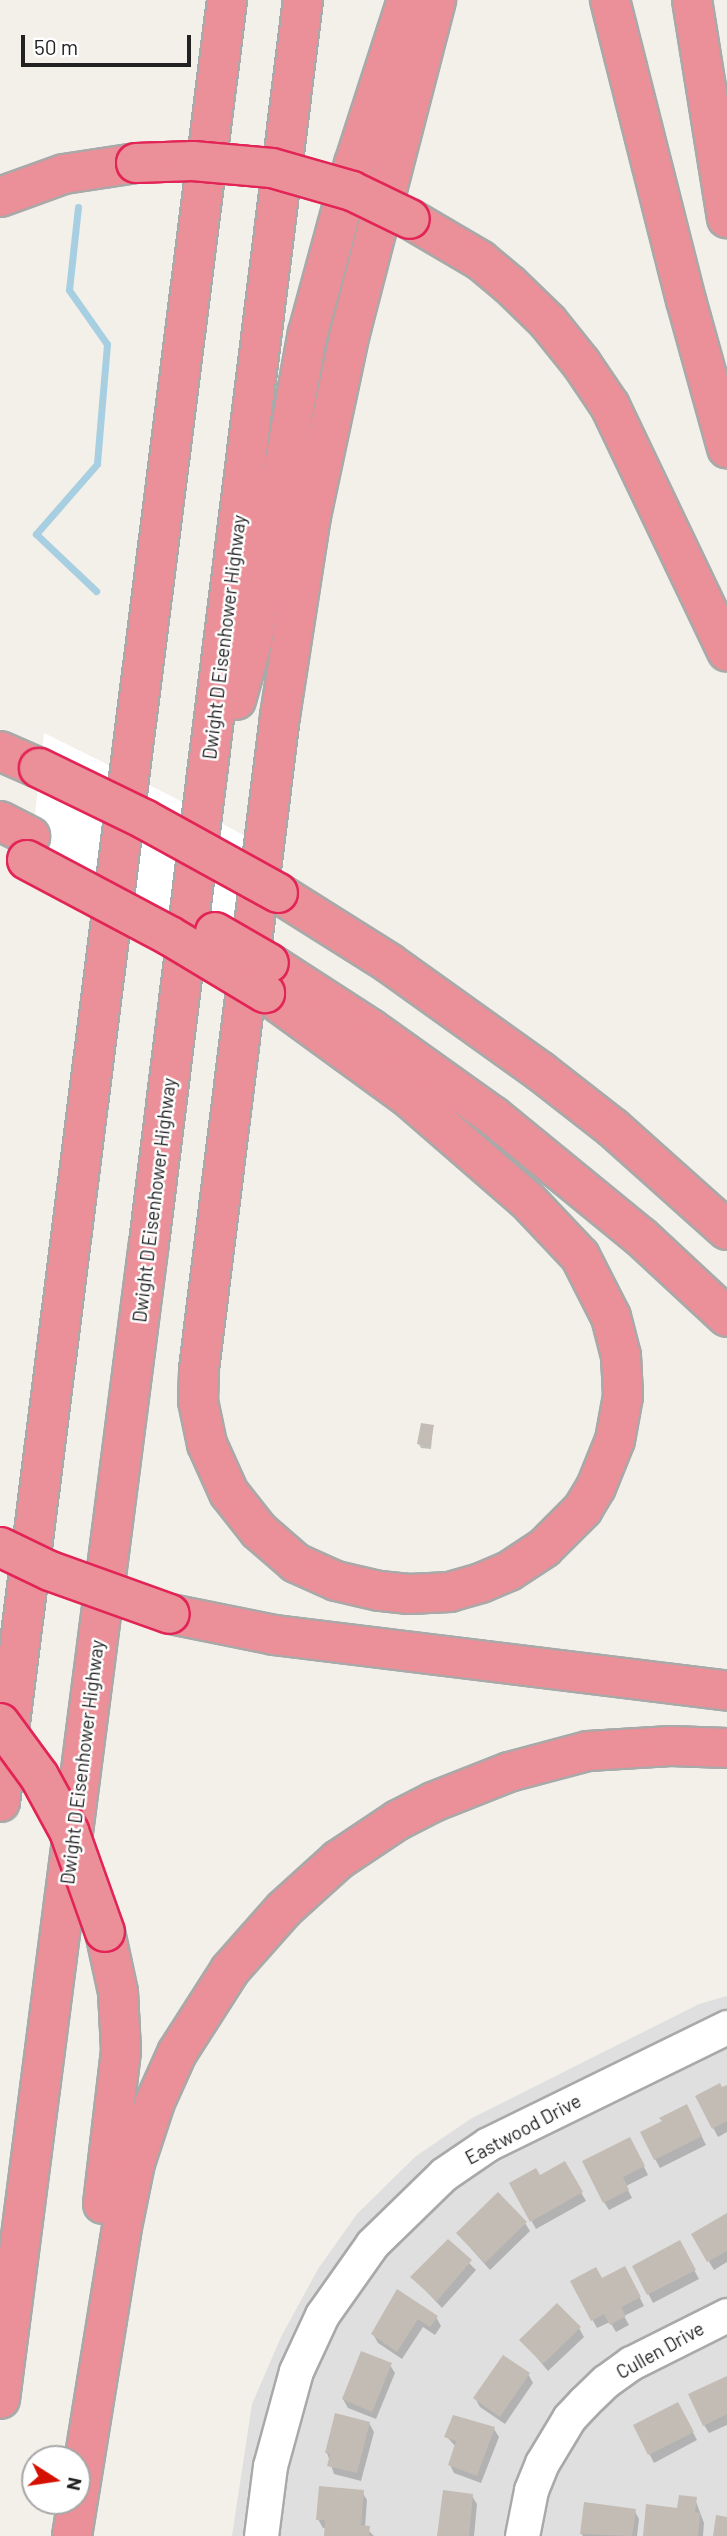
<!DOCTYPE html>
<html>
<head>
<meta charset="utf-8">
<style>
	body { margin:0 }
	#map { position:relative; width:727px; height:2536px; overflow:hidden; background:#f2f0e8; font-family:Barlow,sans-serif }
	div>[style] { position:absolute }
	[style*='--x'] { left:calc(var(--x)*1px); top:calc(var(--y)*1px); width:calc(var(--w)*1px); rotate:calc(var(--a)*1deg) }
	.residential>* { inset:0; background:#e0dfdf }
	.pier>* { inset:0; background:#fff }
	.shadow>* { inset:0; background:#0003 }
	.stream>* { height:7px; margin:-3.5px; padding:0 3.5px; transform-origin:3.5px; border-radius:3.5px; background:#a8cfe1 }
	.building>* { inset:0; background:#c3bcb4 }
	.roads { filter:drop-shadow(2px 0 #a9a9a9) drop-shadow(-2px 0 #a9a9a9) drop-shadow(0 2px #a9a9a9) drop-shadow(0 -2px #a9a9a9) }
	.minor>* { height:33px; margin:-16.5px; padding:0 16.5px; transform-origin:16.5px; border-radius:16.5px; background:#fff }
	.highway>* { height:38px; margin:-19px; padding:0 19px; transform-origin:19px; border-radius:19px; background:#eb8f98 }
	.bridges { filter:drop-shadow(2px 0 #e22456) drop-shadow(-2px 0 #e22456) drop-shadow(0 2px #e22456) drop-shadow(0 -2px #e22456) }
	.highway-bridge>* { height:38px; margin:-19px; padding:0 19px; transform-origin:19px; border-radius:19px; background:#eb8f98 }
	span { translate:-50% -50%; white-space:nowrap; text-align:center; line-height:1.15; -webkit-text-stroke:5px #fff; paint-order:stroke }
	.street-label { font-size:19px; color:#222 }
	.north { position:absolute; left:21px; top:2445px; width:70px; height:70px; box-sizing:border-box; background:#fff; border:2px solid #a7a7a7; border-radius:50%; rotate:102deg; font-size:19px; font-weight:700; line-height:28px; text-align:center; color:#222 }
	.north::after { content:''; display:block; margin:auto; width:24px; height:32px; background:#d41100; clip-path:polygon(50% 0,100% 100%,50% 72%,0 100%) }
	.scale { position:absolute; left:21px; top:35px; width:170px; height:32px; box-sizing:border-box; border:4px solid #222; border-top:0; padding-left:9px; font-size:21px; line-height:24px; white-space:nowrap; color:#222; -webkit-text-stroke:5px #fff; paint-order:stroke }
</style>
</head>
<body>
<div id="map">
	<div class="residential">
		<i style="clip-path:polygon(727px 1996px,727px 2536px,232px 2536px,252px 2404px,281px 2337px,318px 2269px,357px 2214px,416px 2156px,472px 2118px,699px 2004px)"></i>
	</div>
	<div class="pier">
		<i style="clip-path:polygon(44px 733px,169px 795px,284px 857px,265px 1015px,224px 986px,28px 879px)"></i>
	</div>
	<div class="shadow">
		<i style="clip-path:polygon(433px 1427px,431px 1449px,421px 1448px,419px 1444px)"></i>
		<i style="clip-path:polygon(727px 2087px,727px 2132px,718px 2137px,697px 2097px)"></i>
		<i style="clip-path:polygon(691px 2115px,706px 2145px,660px 2168px,655px 2159px,664px 2122px)"></i>
		<i style="clip-path:polygon(634px 2147px,648px 2175px,626px 2186px,632px 2198px,609px 2210px,604px 2202px)"></i>
		<i style="clip-path:polygon(564px 2163px,586px 2201px,536px 2229px,511px 2184px,539px 2177px)"></i>
		<i style="clip-path:polygon(727px 2215px,727px 2262px,714px 2270px,693px 2235px)"></i>
		<i style="clip-path:polygon(525px 2223px,530px 2231px,490px 2270px,458px 2234px)"></i>
		<i style="clip-path:polygon(448px 2242px,476px 2270px,442px 2308px,413px 2277px)"></i>
		<i style="clip-path:polygon(679px 2242px,699px 2279px,653px 2303px,634px 2266px)"></i>
		<i style="clip-path:polygon(625px 2268px,644px 2306px,624px 2316px,629px 2325px,616px 2332px,610px 2322px,597px 2328px,572px 2282px,602px 2281px)"></i>
		<i style="clip-path:polygon(398px 2292px,436px 2317px,441px 2326px,435px 2335px,423px 2327px,402px 2359px,378px 2343px,373px 2334px)"></i>
		<i style="clip-path:polygon(579px 2328px,584px 2337px,548px 2371px,522px 2340px)"></i>
		<i style="clip-path:polygon(390px 2365px,395px 2373px,376px 2419px,348px 2408px,343px 2399px)"></i>
		<i style="clip-path:polygon(528px 2374px,533px 2383px,505px 2424px,480px 2407px,475px 2398px)"></i>
		<i style="clip-path:polygon(727px 2378px,727px 2425px,709px 2433px,704px 2425px)"></i>
		<i style="clip-path:polygon(682px 2412px,697px 2440px,654px 2463px,635px 2426px)"></i>
		<i style="clip-path:polygon(369px 2423px,374px 2432px,361px 2481px,334px 2474px,327px 2453px)"></i>
		<i style="clip-path:polygon(494px 2429px,499px 2437px,481px 2483px,454px 2473px,450px 2465px,456px 2447px,446px 2436px)"></i>
		<i style="clip-path:polygon(362px 2492px,367px 2500px,365px 2527px,374px 2536px,326px 2536px,327px 2528px,323px 2528px,318px 2519px)"></i>
		<i style="clip-path:polygon(472px 2496px,477px 2504px,474px 2536px,439px 2536px)"></i>
		<i style="clip-path:polygon(695px 2499px,704px 2523px,703px 2536px,644px 2536px)"></i>
		<i style="clip-path:polygon(634px 2510px,639px 2519px,637px 2536px,583px 2536px,581px 2533px)"></i>
	</div>
	<div class="stream">
		<i style="--x:78;--y:207;--w:83;--a:96.2"></i>
		<i style="--x:69;--y:290;--w:66;--a:54.9"></i>
		<i style="--x:107;--y:344;--w:120;--a:94.8"></i>
		<i style="--x:97;--y:464;--w:93;--a:131.1"></i>
		<i style="--x:36;--y:534;--w:83;--a:43.5"></i>
	</div>
	<div class="building">
		<i style="clip-path:polygon(421px 1423px,434px 1425px,430px 1447px,417px 1444px)"></i>
		<i style="clip-path:polygon(720px 2083px,722px 2087px,727px 2085px,727px 2121px,712px 2129px,695px 2096px)"></i>
		<i style="clip-path:polygon(687px 2104px,702px 2136px,654px 2160px,640px 2132px,662px 2121px,659px 2118px)"></i>
		<i style="clip-path:polygon(630px 2137px,645px 2166px,623px 2177px,629px 2190px,603px 2203px,582px 2161px)"></i>
		<i style="clip-path:polygon(565px 2161px,583px 2192px,530px 2222px,509px 2183px,536px 2168px,540px 2175px)"></i>
		<i style="clip-path:polygon(498px 2192px,527px 2222px,485px 2263px,456px 2233px)"></i>
		<i style="clip-path:polygon(727px 2213px,727px 2251px,707px 2262px,691px 2234px)"></i>
		<i style="clip-path:polygon(448px 2239px,472px 2260px,437px 2301px,410px 2277px)"></i>
		<i style="clip-path:polygon(680px 2240px,696px 2270px,647px 2295px,632px 2266px)"></i>
		<i style="clip-path:polygon(625px 2266px,641px 2297px,621px 2307px,626px 2316px,610px 2325px,604px 2314px,591px 2321px,570px 2281px,596px 2267px,602px 2278px)"></i>
		<i style="clip-path:polygon(397px 2289px,438px 2316px,430px 2327px,418px 2319px,397px 2352px,371px 2334px)"></i>
		<i style="clip-path:polygon(557px 2303px,581px 2327px,543px 2364px,519px 2340px)"></i>
		<i style="clip-path:polygon(361px 2351px,392px 2363px,372px 2412px,342px 2399px)"></i>
		<i style="clip-path:polygon(503px 2355px,530px 2373px,500px 2417px,473px 2398px)"></i>
		<i style="clip-path:polygon(727px 2376px,727px 2414px,703px 2426px,688px 2394px)"></i>
		<i style="clip-path:polygon(678px 2402px,694px 2432px,648px 2455px,633px 2425px)"></i>
		<i style="clip-path:polygon(335px 2413px,370px 2422px,357px 2473px,327px 2466px,330px 2454px,325px 2453px)"></i>
		<i style="clip-path:polygon(453px 2415px,495px 2427px,477px 2476px,448px 2465px,456px 2441px,444px 2437px)"></i>
		<i style="clip-path:polygon(319px 2486px,364px 2490px,361px 2525px,370px 2526px,369px 2536px,324px 2536px,325px 2520px,316px 2520px)"></i>
		<i style="clip-path:polygon(443px 2490px,473px 2494px,469px 2536px,437px 2536px)"></i>
		<i style="clip-path:polygon(679px 2495px,697px 2497px,695px 2512px,700px 2513px,698px 2536px,643px 2536px,646px 2504px,677px 2508px)"></i>
		<i style="clip-path:polygon(584px 2502px,636px 2509px,632px 2536px,580px 2534px)"></i>
		<i style="clip-path:polygon(716px 2515px,727px 2517px,727px 2536px,713px 2536px)"></i>
	</div>
	<div class="roads">
		<div class="minor">
			<i style="--x:261;--y:2536;--w:71;--a:-82.7"></i>
			<i style="--x:270;--y:2466;--w:98;--a:-74.7"></i>
			<i style="--x:296;--y:2371;--w:62;--a:-65.1"></i>
			<i style="--x:322;--y:2315;--w:87;--a:-54.8"></i>
			<i style="--x:372;--y:2244;--w:100;--a:-44.2"></i>
			<i style="--x:444;--y:2174;--w:53;--a:-34.3"></i>
			<i style="--x:488;--y:2144;--w:266;--a:-26.1"></i>
			<i style="--x:522;--y:2536;--w:47;--a:-78.9"></i>
			<i style="--x:531;--y:2490;--w:29;--a:-68"></i>
			<i style="--x:542;--y:2463;--w:52;--a:-59"></i>
			<i style="--x:569;--y:2418;--w:22;--a:-47"></i>
			<i style="--x:584;--y:2402;--w:30;--a:-44"></i>
			<i style="--x:606;--y:2381;--w:31;--a:-36"></i>
			<i style="--x:631;--y:2363;--w:107;--a:-26.6"></i>
		</div>
		<div class="highway">
			<i style="--x:610;--y:0;--w:309;--a:75.8"></i>
			<i style="--x:686;--y:300;--w:154;--a:74.5"></i>
			<i style="--x:692;--y:0;--w:221;--a:80.9"></i>
			<i style="--x:0;--y:197;--w:68;--a:-19.8"></i>
			<i style="--x:64;--y:174;--w:73;--a:-8.7"></i>
			<i style="--x:410;--y:219;--w:81;--a:30.4"></i>
			<i style="--x:480;--y:260;--w:39;--a:40"></i>
			<i style="--x:510;--y:285;--w:53;--a:44.2"></i>
			<i style="--x:548;--y:322;--w:53;--a:51.2"></i>
			<i style="--x:581;--y:363;--w:52;--a:56"></i>
			<i style="--x:610;--y:406;--w:272;--a:64.5"></i>
			<i style="--x:236;--y:700;--w:59;--a:-74.3"></i>
			<i style="--x:252;--y:643;--w:315;--a:-79.8"></i>
			<i style="--x:308;--y:333;--w:175;--a:-74.8"></i>
			<i style="--x:354;--y:164;--w:172;--a:-72.1"></i>
			<i style="--x:0;--y:751;--w:43;--a:23.6"></i>
			<i style="--x:0;--y:821;--w:34;--a:27"></i>
			<i style="--x:278;--y:893;--w:131;--a:32.2"></i>
			<i style="--x:389;--y:963;--w:186;--a:35.6"></i>
			<i style="--x:540;--y:1071;--w:93;--a:38"></i>
			<i style="--x:613;--y:1128;--w:153;--a:41.8"></i>
			<i style="--x:269;--y:963;--w:121;--a:32.9"></i>
			<i style="--x:371;--y:1029;--w:150;--a:35.5"></i>
			<i style="--x:493;--y:1116;--w:191;--a:39.3"></i>
			<i style="--x:641;--y:1237;--w:117;--a:42.9"></i>
			<i style="--x:265;--y:993;--w:177;--a:36"></i>
			<i style="--x:408;--y:1097;--w:157;--a:40.9"></i>
			<i style="--x:527;--y:1200;--w:77;--a:46.6"></i>
			<i style="--x:580;--y:1256;--w:68;--a:63.1"></i>
			<i style="--x:611;--y:1317;--w:40;--a:75.6"></i>
			<i style="--x:621;--y:1356;--w:40;--a:87.1"></i>
			<i style="--x:623;--y:1396;--w:45;--a:100.3"></i>
			<i style="--x:615;--y:1440;--w:51;--a:112"></i>
			<i style="--x:596;--y:1487;--w:26;--a:121"></i>
			<i style="--x:583;--y:1509;--w:55;--a:135"></i>
			<i style="--x:544;--y:1548;--w:42;--a:146.7"></i>
			<i style="--x:509;--y:1571;--w:30;--a:157"></i>
			<i style="--x:481;--y:1583;--w:32;--a:164"></i>
			<i style="--x:450;--y:1592;--w:41;--a:177.2"></i>
			<i style="--x:409;--y:1594;--w:30;--a:-174"></i>
			<i style="--x:379;--y:1591;--w:44;--a:-166.9"></i>
			<i style="--x:336;--y:1581;--w:44;--a:-155.8"></i>
			<i style="--x:296;--y:1563;--w:49;--a:-139.1"></i>
			<i style="--x:259;--y:1531;--w:48;--a:-128.3"></i>
			<i style="--x:229;--y:1493;--w:54;--a:-114.2"></i>
			<i style="--x:207;--y:1444;--w:44;--a:-101.8"></i>
			<i style="--x:198;--y:1401;--w:32;--a:-88"></i>
			<i style="--x:199;--y:1369;--w:658;--a:-82.93"></i>
			<i style="--x:280;--y:716;--w:202;--a:-81.2"></i>
			<i style="--x:311;--y:516;--w:187;--a:-78"></i>
			<i style="--x:350;--y:333;--w:344;--a:-75.5"></i>
			<i style="--x:170;--y:1614;--w:106;--a:11.4"></i>
			<i style="--x:274;--y:1635;--w:456;--a:7"></i>
			<i style="--x:0;--y:1802;--w:1816;--a:-82.82"></i>
			<i style="--x:103;--y:2204;--w:154;--a:-83.3"></i>
			<i style="--x:121;--y:2051;--w:59;--a:-92.9"></i>
			<i style="--x:118;--y:1992;--w:61;--a:-102.2"></i>
			<i style="--x:0;--y:2399;--w:1166;--a:-82.66"></i>
			<i style="--x:149;--y:1243;--w:1253;--a:-82.94"></i>
			<i style="--x:72;--y:2536;--w:313;--a:-80.8"></i>
			<i style="--x:122;--y:2227;--w:65;--a:-78.5"></i>
			<i style="--x:135;--y:2163;--w:64;--a:-71.8"></i>
			<i style="--x:155;--y:2102;--w:54;--a:-65.8"></i>
			<i style="--x:177;--y:2053;--w:98;--a:-57.4"></i>
			<i style="--x:230;--y:1970;--w:81;--a:-48.5"></i>
			<i style="--x:284;--y:1909;--w:73;--a:-42.2"></i>
			<i style="--x:338;--y:1860;--w:72;--a:-33.7"></i>
			<i style="--x:398;--y:1820;--w:39;--a:-27"></i>
			<i style="--x:433;--y:1802;--w:82;--a:-21.5"></i>
			<i style="--x:509;--y:1772;--w:82;--a:-14.9"></i>
			<i style="--x:588;--y:1751;--w:83;--a:-3.4"></i>
			<i style="--x:671;--y:1746;--w:56;--a:2"></i>
		</div>
	</div>
	<div class="bridges">
		<div class="highway-bridge">
			<i style="--x:136;--y:163;--w:57;--a:-2"></i>
			<i style="--x:193;--y:161;--w:79;--a:5.1"></i>
			<i style="--x:272;--y:168;--w:83;--a:16"></i>
			<i style="--x:352;--y:191;--w:64;--a:25.8"></i>
			<i style="--x:39;--y:768;--w:117;--a:25.9"></i>
			<i style="--x:144;--y:819;--w:153;--a:28.9"></i>
			<i style="--x:27;--y:860;--w:162;--a:28"></i>
			<i style="--x:170;--y:936;--w:111;--a:31"></i>
			<i style="--x:215;--y:932;--w:62;--a:29.9"></i>
			<i style="--x:0;--y:1547;--w:55;--a:25.6"></i>
			<i style="--x:50;--y:1571;--w:127;--a:19.7"></i>
			<i style="--x:0;--y:1723;--w:66;--a:53.7"></i>
			<i style="--x:39;--y:1776;--w:63;--a:61.4"></i>
			<i style="--x:69;--y:1831;--w:107;--a:70.4"></i>
		</div>
	</div>
	<div class="street-label">
		<span style="left:224px;top:637px;rotate:-83deg">Dwight D Eisenhower Highway</span>
		<span style="left:154px;top:1200px;rotate:-83deg">Dwight D Eisenhower Highway</span>
		<span style="left:82px;top:1762px;rotate:-83deg">Dwight D Eisenhower Highway</span>
		<span style="left:523px;top:2129px;rotate:-28deg">Eastwood Drive</span>
		<span style="left:660px;top:2350px;rotate:-29deg">Cullen Drive</span>
	</div>
	<div class="north">N</div>
	<div class="scale">50 m</div>
</div>
</body>
</html>
